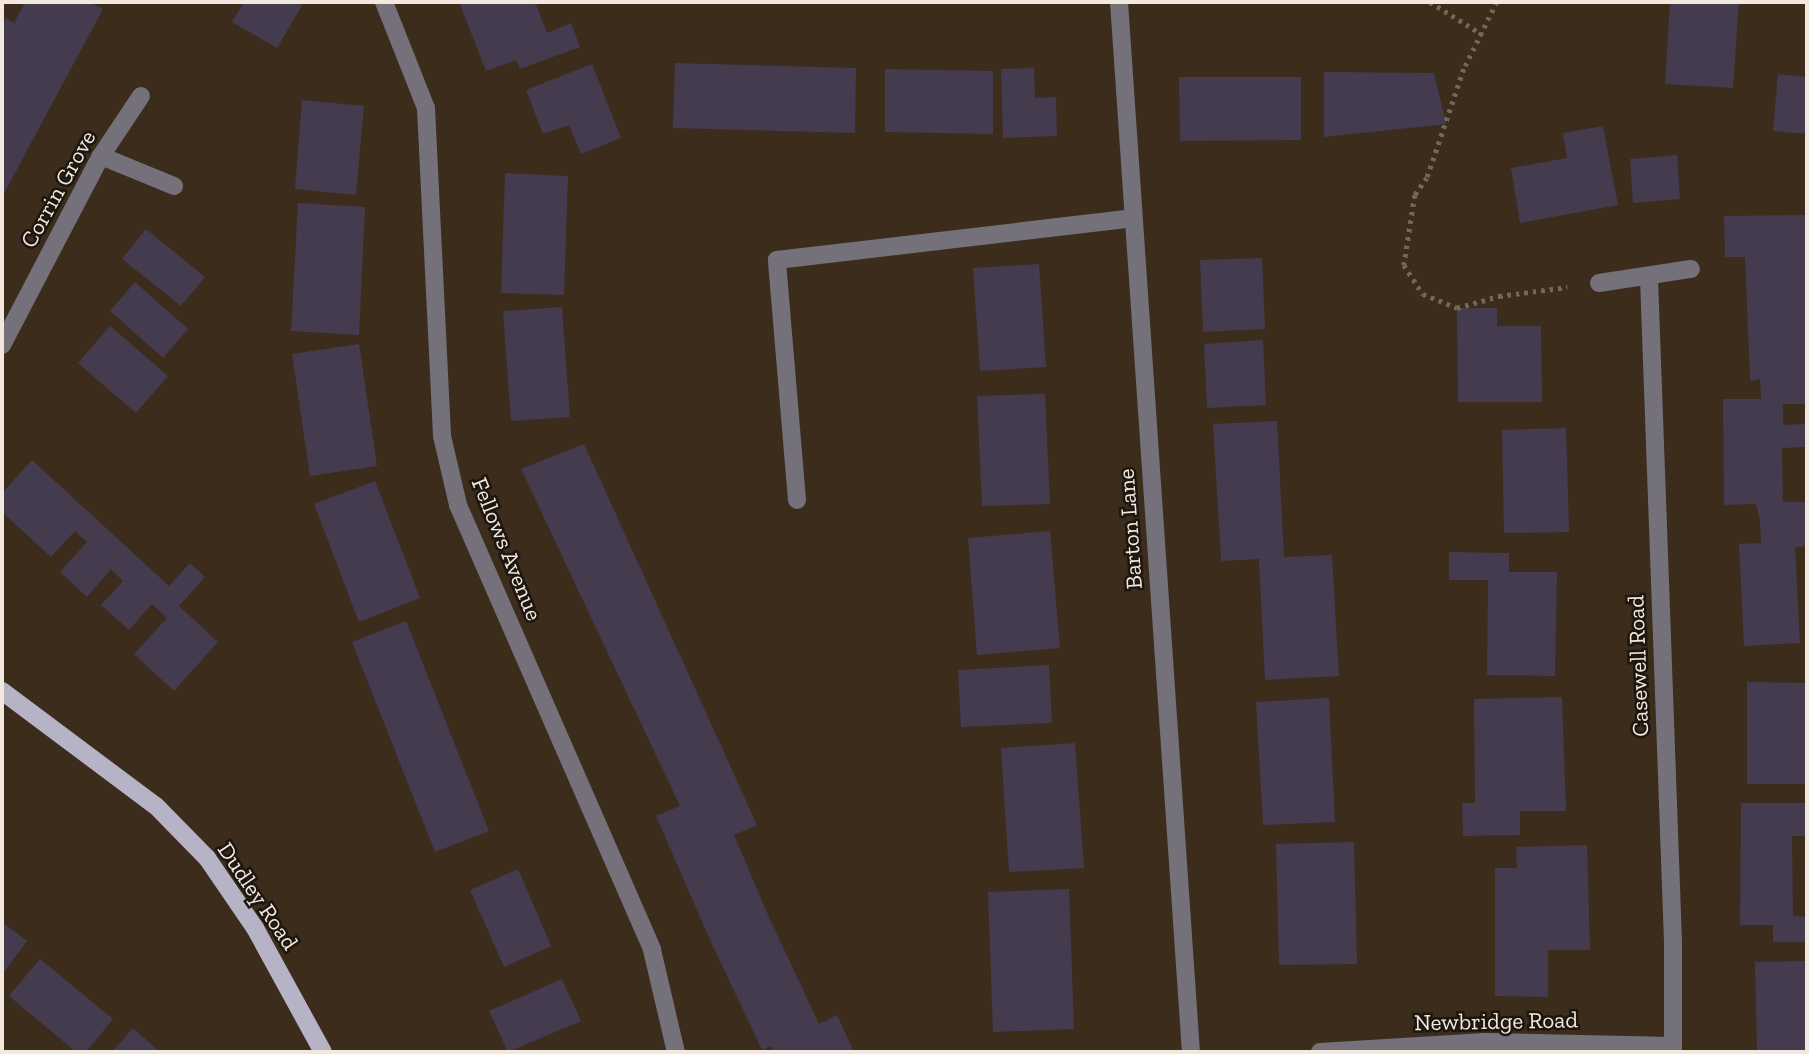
<!DOCTYPE html>
<html>
<head>
<meta charset="utf-8">
<style>
	body { margin:0 }
	#map { position:relative; width:1809px; height:1054px; overflow:hidden; background:#3b2c1c; font-family:"Zilla Slab",serif }
	div>[style] { position:absolute }
	[style*='--x'] { left:calc(var(--x)*1px); top:calc(var(--y)*1px); width:calc(var(--w)*1px); rotate:calc(var(--a)*1deg) }
	.building>* { inset:0; background:#453b4f }
	.path>* { height:4.5px; margin-top:-2.25px; transform-origin:0; background:repeating-linear-gradient(90deg,#746758 0 3.5px,transparent 0 8.5px) }
	.minor>* { height:18px; margin:-9px; padding:0 9px; transform-origin:9px; border-radius:9px; background:#74717b }
	.major>* { height:18px; margin:-9px; padding:0 9px; transform-origin:9px; border-radius:9px; background:#b7b3c7 }
	span { translate:-50% -50%; white-space:nowrap; text-align:center; line-height:1.15; -webkit-text-stroke:5px #1d160f; paint-order:stroke }
	.street-label { font-size:23px; color:#f2e8de }
	.frame { position:absolute; inset:0; border:4px solid #f2e8de; pointer-events:none }
</style>
</head>
<body>
<div id="map">
	<div class="building">
		<i style="clip-path:polygon(25px 2px,89px 2px,103px 9px,2px 197px,2px 26px,6px 18px,14px 23px)"></i>
		<i style="clip-path:polygon(244px 2px,304px 2px,277px 48px,232px 22px)"></i>
		<i style="clip-path:polygon(459px 2px,535px 2px,547px 33px,571px 23px,580px 47px,520px 69px,516px 60px,486px 71px)"></i>
		<i style="clip-path:polygon(1670px 2px,1739px 2px,1733px 88px,1665px 84px)"></i>
		<i style="clip-path:polygon(675px 63px,856px 68px,855px 133px,673px 128px)"></i>
		<i style="clip-path:polygon(592px 64px,621px 138px,581px 154px,569px 125px,543px 134px,526px 90px)"></i>
		<i style="clip-path:polygon(1034px 68px,1035px 98px,1056px 97px,1057px 136px,1003px 138px,1001px 69px)"></i>
		<i style="clip-path:polygon(885px 69px,993px 71px,993px 134px,885px 132px)"></i>
		<i style="clip-path:polygon(1324px 72px,1434px 73px,1446px 124px,1324px 137px)"></i>
		<i style="clip-path:polygon(1778px 74px,1807px 77px,1807px 134px,1773px 131px)"></i>
		<i style="clip-path:polygon(1179px 77px,1301px 77px,1301px 140px,1180px 141px)"></i>
		<i style="clip-path:polygon(302px 100px,364px 106px,356px 195px,295px 189px)"></i>
		<i style="clip-path:polygon(1603px 126px,1618px 205px,1520px 223px,1511px 168px,1567px 158px,1563px 133px)"></i>
		<i style="clip-path:polygon(1677px 155px,1680px 199px,1633px 203px,1630px 159px)"></i>
		<i style="clip-path:polygon(505px 173px,568px 176px,564px 295px,501px 293px)"></i>
		<i style="clip-path:polygon(298px 203px,365px 207px,359px 335px,291px 331px)"></i>
		<i style="clip-path:polygon(1807px 215px,1806px 404px,1783px 404px,1783px 425px,1805px 424px,1805px 447px,1782px 448px,1783px 502px,1806px 502px,1807px 546px,1795px 547px,1800px 643px,1744px 646px,1739px 544px,1761px 543px,1760px 520px,1756px 504px,1724px 505px,1723px 399px,1761px 399px,1760px 379px,1750px 381px,1745px 257px,1725px 257px,1724px 216px)"></i>
		<i style="clip-path:polygon(146px 229px,205px 277px,181px 306px,122px 259px)"></i>
		<i style="clip-path:polygon(1262px 258px,1265px 329px,1203px 332px,1200px 260px)"></i>
		<i style="clip-path:polygon(1039px 264px,1046px 367px,980px 371px,973px 268px)"></i>
		<i style="clip-path:polygon(135px 282px,188px 329px,163px 358px,110px 311px)"></i>
		<i style="clip-path:polygon(562px 307px,570px 417px,511px 421px,503px 311px)"></i>
		<i style="clip-path:polygon(1457px 308px,1497px 308px,1497px 326px,1541px 326px,1542px 402px,1458px 402px)"></i>
		<i style="clip-path:polygon(110px 326px,168px 376px,136px 413px,78px 363px)"></i>
		<i style="clip-path:polygon(1263px 340px,1266px 405px,1207px 408px,1204px 344px)"></i>
		<i style="clip-path:polygon(359px 344px,377px 466px,310px 476px,292px 354px)"></i>
		<i style="clip-path:polygon(1045px 394px,1050px 504px,982px 506px,977px 396px)"></i>
		<i style="clip-path:polygon(1277px 421px,1284px 557px,1332px 555px,1339px 676px,1265px 680px,1259px 559px,1221px 561px,1213px 424px)"></i>
		<i style="clip-path:polygon(1566px 428px,1569px 532px,1504px 533px,1502px 430px)"></i>
		<i style="clip-path:polygon(584px 444px,757px 825px,734px 835px,768px 915px,819px 1024px,837px 1015px,854px 1052px,774px 1052px,771px 1046px,762px 1050px,711px 942px,656px 816px,680px 806px,521px 469px)"></i>
		<i style="clip-path:polygon(32px 460px,169px 586px,190px 563px,205px 577px,179px 606px,218px 642px,174px 691px,134px 654px,167px 618px,152px 604px,129px 630px,101px 605px,123px 581px,111px 569px,87px 597px,60px 572px,87px 542px,75px 531px,51px 557px,2px 512px,2px 493px)"></i>
		<i style="clip-path:polygon(375px 481px,420px 598px,359px 622px,314px 504px)"></i>
		<i style="clip-path:polygon(1050px 531px,1060px 648px,977px 655px,968px 538px)"></i>
		<i style="clip-path:polygon(1449px 552px,1509px 553px,1509px 572px,1557px 572px,1555px 676px,1487px 675px,1488px 580px,1449px 580px)"></i>
		<i style="clip-path:polygon(406px 621px,489px 831px,435px 852px,352px 642px)"></i>
		<i style="clip-path:polygon(1049px 665px,1052px 723px,961px 727px,958px 670px)"></i>
		<i style="clip-path:polygon(1747px 682px,1806px 683px,1807px 784px,1747px 784px)"></i>
		<i style="clip-path:polygon(1562px 697px,1566px 811px,1520px 811px,1520px 835px,1463px 836px,1462px 803px,1475px 803px,1474px 699px)"></i>
		<i style="clip-path:polygon(1329px 698px,1335px 822px,1263px 825px,1256px 702px)"></i>
		<i style="clip-path:polygon(1075px 743px,1084px 868px,1009px 872px,1001px 748px)"></i>
		<i style="clip-path:polygon(1741px 803px,1807px 803px,1807px 836px,1792px 836px,1793px 916px,1807px 917px,1807px 942px,1773px 942px,1773px 925px,1740px 925px)"></i>
		<i style="clip-path:polygon(1354px 842px,1357px 964px,1279px 965px,1276px 844px)"></i>
		<i style="clip-path:polygon(1587px 845px,1590px 950px,1548px 950px,1548px 997px,1495px 996px,1495px 868px,1517px 868px,1516px 847px)"></i>
		<i style="clip-path:polygon(518px 869px,551px 946px,504px 967px,470px 890px)"></i>
		<i style="clip-path:polygon(1069px 889px,1074px 1029px,993px 1032px,988px 892px)"></i>
		<i style="clip-path:polygon(2px 922px,27px 941px,2px 975px)"></i>
		<i style="clip-path:polygon(40px 959px,113px 1019px,86px 1052px,76px 1052px,9px 996px)"></i>
		<i style="clip-path:polygon(1807px 961px,1807px 1052px,1757px 1052px,1755px 962px)"></i>
		<i style="clip-path:polygon(562px 979px,581px 1021px,508px 1052px,489px 1011px)"></i>
		<i style="clip-path:polygon(133px 1028px,160px 1052px,112px 1052px)"></i>
	</div>
	<div class="path">
		<i style="--x:1430;--y:2;--w:62;--a:31.9"></i>
		<i style="--x:1497;--y:2;--w:75;--a:116.2"></i>
		<i style="--x:1464;--y:69;--w:115;--a:108.7"></i>
		<i style="--x:1427;--y:178;--w:21;--a:125"></i>
		<i style="--x:1415;--y:195;--w:71;--a:98.9"></i>
		<i style="--x:1404;--y:265;--w:35;--a:57"></i>
		<i style="--x:1423;--y:294;--w:37;--a:22"></i>
		<i style="--x:1457;--y:308;--w:44;--a:-15.9"></i>
		<i style="--x:1499;--y:296;--w:69;--a:-7.5"></i>
	</div>
	<div class="minor">
		<i style="--x:384;--y:2;--w:114;--a:68.4"></i>
		<i style="--x:426;--y:108;--w:328;--a:87.2"></i>
		<i style="--x:442;--y:436;--w:71;--a:76.9"></i>
		<i style="--x:458;--y:505;--w:485;--a:66.4"></i>
		<i style="--x:652;--y:950;--w:105;--a:76.8"></i>
		<i style="--x:1119;--y:2;--w:1052;--a:86.08"></i>
		<i style="--x:101;--y:156;--w:79;--a:22.3"></i>
		<i style="--x:1649;--y:278;--w:663;--a:87.93"></i>
		<i style="--x:1673;--y:941;--w:111;--a:90"></i>
		<i style="--x:1599;--y:283;--w:93;--a:-8.7"></i>
		<i style="--x:2;--y:345;--w:213;--a:-62.4"></i>
		<i style="--x:101;--y:156;--w:72;--a:-56.3"></i>
		<i style="--x:797;--y:500;--w:241;--a:-94.8"></i>
		<i style="--x:777;--y:260;--w:358;--a:-6.7"></i>
		<i style="--x:1320;--y:1052;--w:165;--a:-3.5"></i>
		<i style="--x:1485;--y:1042;--w:188;--a:1.2"></i>
	</div>
	<div class="major">
		<i style="--x:2;--y:691;--w:192;--a:36.8"></i>
		<i style="--x:156;--y:806;--w:73;--a:45.6"></i>
		<i style="--x:207;--y:858;--w:85;--a:55.6"></i>
		<i style="--x:255;--y:928;--w:141;--a:61.3"></i>
	</div>
	<div class="street-label">
		<span style="left:58px;top:189px;rotate:-61deg">Corrin Grove</span>
		<span style="left:1130px;top:529px;rotate:-94deg">Barton Lane</span>
		<span style="left:507px;top:549px;rotate:68deg">Fellows Avenue</span>
		<span style="left:1638px;top:666px;rotate:-92deg">Casewell Road</span>
		<span style="left:258px;top:896px;rotate:56deg">Dudley Road</span>
		<span style="left:1496px;top:1021px;rotate:-1deg">Newbridge Road</span>
	</div>
	<div class="frame"></div>
</div>
</body>
</html>
